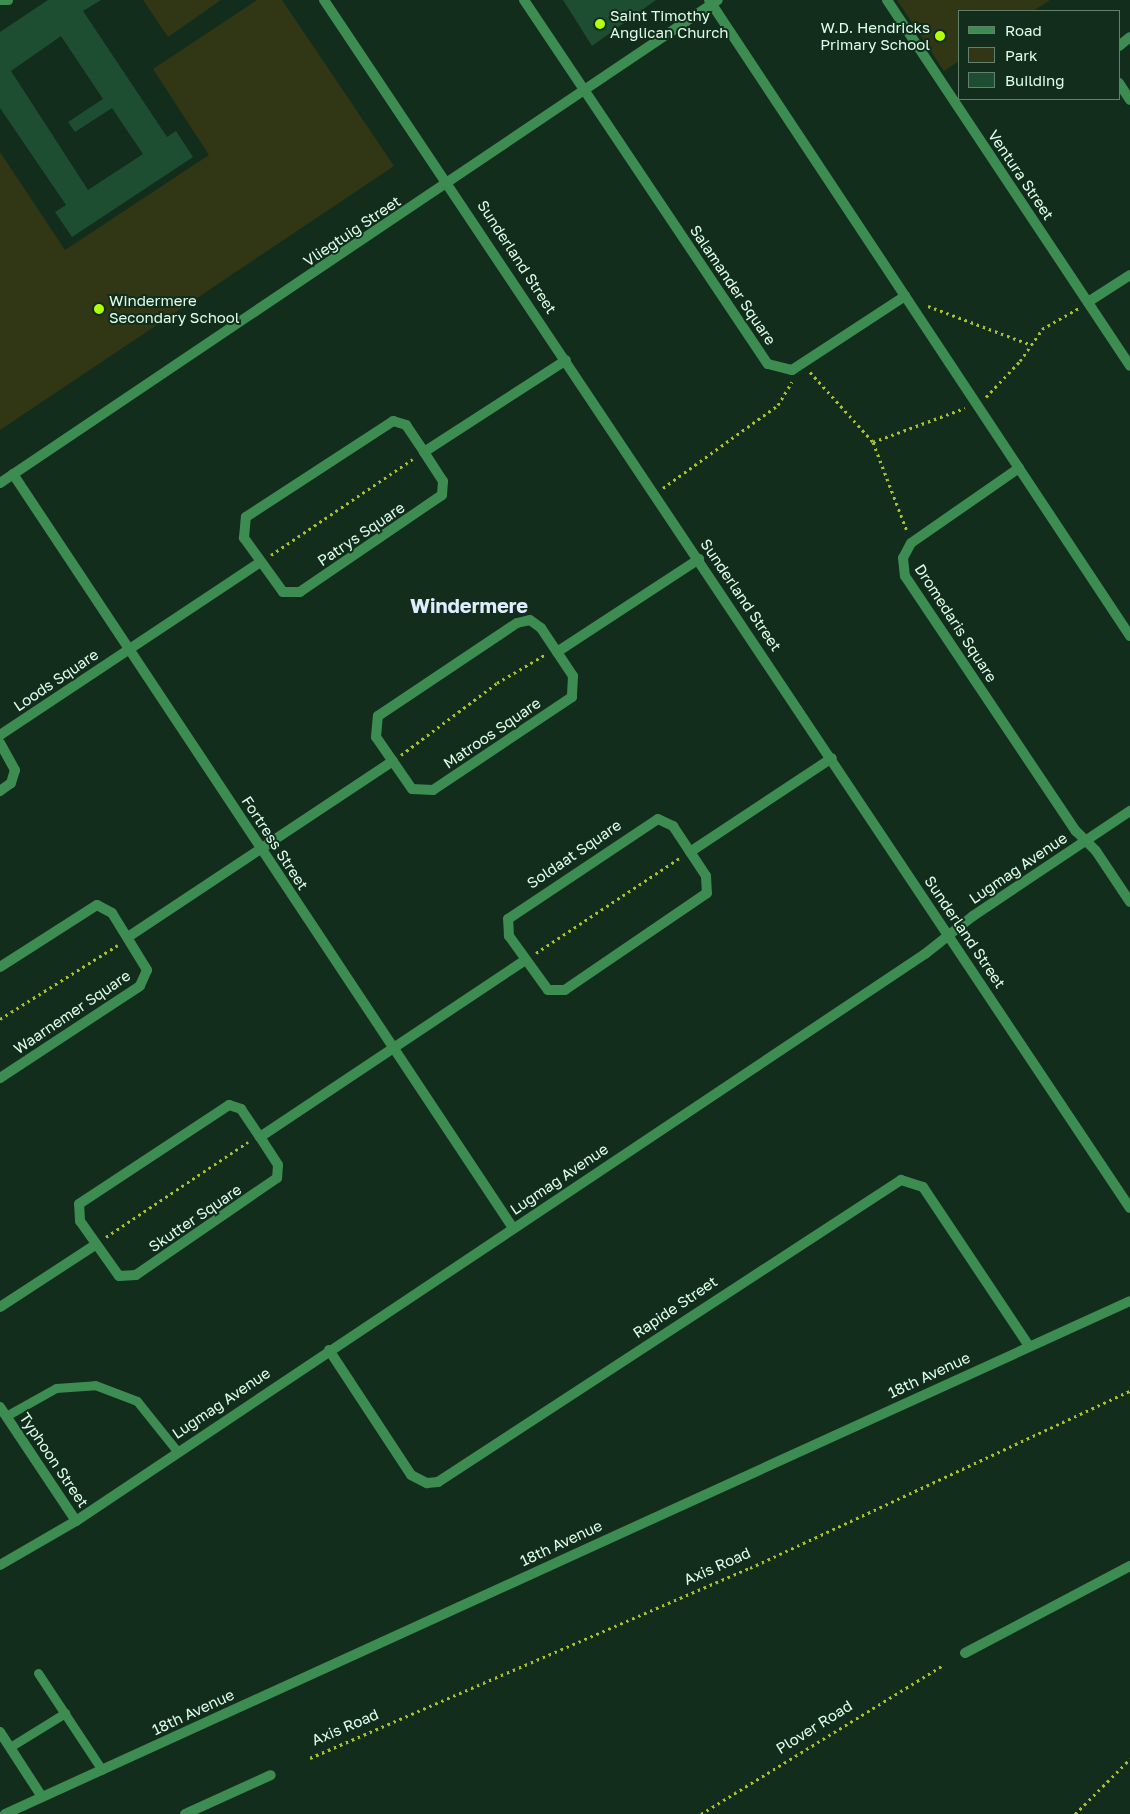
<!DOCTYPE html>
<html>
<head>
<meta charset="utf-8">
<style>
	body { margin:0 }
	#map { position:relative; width:1130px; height:1814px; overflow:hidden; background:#122d1c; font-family:"Golos Text",sans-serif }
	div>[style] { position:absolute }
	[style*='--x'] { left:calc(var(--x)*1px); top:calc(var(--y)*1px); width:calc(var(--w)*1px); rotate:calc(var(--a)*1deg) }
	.green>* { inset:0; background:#313715 }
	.building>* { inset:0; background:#1e4e32 }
	.path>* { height:3px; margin-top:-1.5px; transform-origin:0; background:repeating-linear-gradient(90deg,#aac031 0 2.5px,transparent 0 6.5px) }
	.service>* { height:9px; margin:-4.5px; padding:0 4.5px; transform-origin:4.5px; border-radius:4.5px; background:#3d8c51 }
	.minor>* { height:10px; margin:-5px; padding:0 5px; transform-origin:5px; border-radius:5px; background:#3d8c51 }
	.dots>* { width:14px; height:14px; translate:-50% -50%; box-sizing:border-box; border:2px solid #122d1c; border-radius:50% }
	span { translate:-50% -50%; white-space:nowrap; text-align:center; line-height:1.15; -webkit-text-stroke:4px #122d1c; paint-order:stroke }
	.poi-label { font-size:15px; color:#deffe9 }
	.left { translate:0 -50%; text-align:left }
	.right { translate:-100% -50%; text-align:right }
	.street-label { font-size:15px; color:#deffe9 }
	.district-label { font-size:20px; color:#e0edff; font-weight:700 }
	.legend { position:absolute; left:958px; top:10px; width:162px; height:90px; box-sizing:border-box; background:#122d1c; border:1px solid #64816e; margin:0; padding:6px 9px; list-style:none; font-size:15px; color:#deffe9 }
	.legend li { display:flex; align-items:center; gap:10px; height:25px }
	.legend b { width:25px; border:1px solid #64816e }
</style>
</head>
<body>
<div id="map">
	<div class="green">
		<i style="clip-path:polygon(143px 0,221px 0,168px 37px)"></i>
		<i style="clip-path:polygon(257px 0,282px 0,394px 166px,0 430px,0 152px,65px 250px,209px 155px,153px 69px)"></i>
		<i style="clip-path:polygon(897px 0,1050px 0,1033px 11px,959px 11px,959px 61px,944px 71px)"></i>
	</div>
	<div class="building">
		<i style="clip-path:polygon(evenodd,48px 0,101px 0,83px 11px,167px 137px,176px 131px,193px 157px,72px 237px,55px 212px,66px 205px,0 108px,0 32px,48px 0,61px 36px,103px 99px,68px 122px,75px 132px,112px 108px,143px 154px,88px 190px,11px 71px,61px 36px)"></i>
		<i style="clip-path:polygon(563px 0,656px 0,592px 46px)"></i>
	</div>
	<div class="path">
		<i style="--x:928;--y:306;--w:108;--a:20.6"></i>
		<i style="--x:810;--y:372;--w:94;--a:48"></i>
		<i style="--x:873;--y:442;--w:95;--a:69.1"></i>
		<i style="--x:986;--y:397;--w:50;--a:-46.6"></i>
		<i style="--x:1020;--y:361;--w:39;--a:-55"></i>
		<i style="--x:1042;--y:329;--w:43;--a:-29.6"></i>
		<i style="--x:873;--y:442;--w:98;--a:-20.3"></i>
		<i style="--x:663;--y:488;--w:142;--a:-35.8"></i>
		<i style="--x:778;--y:405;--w:27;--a:-59"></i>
		<i style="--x:271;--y:555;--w:171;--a:-34.1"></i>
		<i style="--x:401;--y:755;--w:120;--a:-36.9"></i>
		<i style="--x:497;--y:683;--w:57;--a:-30.6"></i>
		<i style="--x:536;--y:953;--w:174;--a:-33.5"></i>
		<i style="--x:0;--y:1019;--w:139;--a:-32.1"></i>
		<i style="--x:106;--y:1237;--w:171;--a:-33.8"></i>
		<i style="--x:310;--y:1758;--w:479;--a:-23.4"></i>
		<i style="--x:750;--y:1568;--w:419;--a:-25"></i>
		<i style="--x:701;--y:1814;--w:284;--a:-31.6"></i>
		<i style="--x:1075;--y:1814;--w:78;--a:-45"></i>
	</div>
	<div class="service">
		<i style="--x:1;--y:0;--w:7;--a:0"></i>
		<i style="--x:6;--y:1416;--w:57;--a:-29.2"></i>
		<i style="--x:56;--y:1388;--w:39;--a:-4"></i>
		<i style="--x:95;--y:1385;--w:45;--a:20.9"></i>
		<i style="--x:137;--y:1401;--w:64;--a:51.3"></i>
		<i style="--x:38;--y:1673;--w:116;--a:56.6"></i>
		<i style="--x:10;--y:1747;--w:65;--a:-31.7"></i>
	</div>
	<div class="minor">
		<i style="--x:324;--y:0;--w:1452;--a:56.29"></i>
		<i style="--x:524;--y:0;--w:438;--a:56.2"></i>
		<i style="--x:768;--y:364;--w:25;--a:14"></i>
		<i style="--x:792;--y:370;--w:135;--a:-33.2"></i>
		<i style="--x:905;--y:296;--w:355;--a:-123.5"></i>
		<i style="--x:887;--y:0;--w:439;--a:56.4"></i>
		<i style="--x:1119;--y:46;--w:14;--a:-39"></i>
		<i style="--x:1119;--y:83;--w:20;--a:57"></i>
		<i style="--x:905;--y:296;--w:206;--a:56.5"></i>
		<i style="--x:1088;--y:302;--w:50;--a:-32.7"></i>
		<i style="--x:393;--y:421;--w:14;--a:17"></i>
		<i style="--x:406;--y:425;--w:32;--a:56"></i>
		<i style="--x:424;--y:452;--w:35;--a:57"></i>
		<i style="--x:443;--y:481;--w:14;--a:94"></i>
		<i style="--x:442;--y:495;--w:172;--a:145.7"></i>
		<i style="--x:300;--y:592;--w:17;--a:180"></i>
		<i style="--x:283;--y:592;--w:67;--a:-125.8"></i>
		<i style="--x:244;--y:538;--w:21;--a:-85"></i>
		<i style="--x:246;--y:517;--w:176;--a:-33.1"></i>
		<i style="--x:424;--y:452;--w:169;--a:-32.9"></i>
		<i style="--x:13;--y:474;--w:905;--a:56.45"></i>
		<i style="--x:0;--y:483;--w:865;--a:-33.93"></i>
		<i style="--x:530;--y:620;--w:14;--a:36"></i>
		<i style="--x:541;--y:628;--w:58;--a:56.3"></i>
		<i style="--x:573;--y:676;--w:21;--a:93"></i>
		<i style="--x:572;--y:697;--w:167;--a:146.2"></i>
		<i style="--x:433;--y:790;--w:21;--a:-177"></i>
		<i style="--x:412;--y:789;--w:63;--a:-124.7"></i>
		<i style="--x:376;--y:737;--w:21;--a:-85"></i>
		<i style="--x:378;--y:716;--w:167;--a:-33.8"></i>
		<i style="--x:517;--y:623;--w:13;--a:-13"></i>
		<i style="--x:1130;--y:636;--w:201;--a:-123.5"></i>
		<i style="--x:1019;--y:468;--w:131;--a:145.2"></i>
		<i style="--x:911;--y:543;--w:17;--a:118"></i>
		<i style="--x:903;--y:558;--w:18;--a:84"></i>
		<i style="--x:905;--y:576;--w:307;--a:56.2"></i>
		<i style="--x:1076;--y:831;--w:28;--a:45"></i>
		<i style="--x:1096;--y:851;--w:61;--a:56.3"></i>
		<i style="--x:557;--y:652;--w:170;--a:-33.2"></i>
		<i style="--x:0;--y:735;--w:312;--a:-33.6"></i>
		<i style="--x:0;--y:743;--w:31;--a:61"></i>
		<i style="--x:15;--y:770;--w:14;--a:107"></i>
		<i style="--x:11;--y:783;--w:14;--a:144"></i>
		<i style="--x:658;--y:819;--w:17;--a:25"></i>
		<i style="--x:673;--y:826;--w:60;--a:56.6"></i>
		<i style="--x:706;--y:876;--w:17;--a:87"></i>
		<i style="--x:707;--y:893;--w:172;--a:145.7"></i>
		<i style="--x:565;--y:990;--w:17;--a:180"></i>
		<i style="--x:548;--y:990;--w:67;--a:-125.8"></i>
		<i style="--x:509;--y:936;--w:17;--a:-93"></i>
		<i style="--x:508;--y:919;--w:180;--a:-33.7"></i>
		<i style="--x:690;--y:852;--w:170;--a:-33.5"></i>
		<i style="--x:128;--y:937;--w:318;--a:-33.6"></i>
		<i style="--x:0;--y:967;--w:115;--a:-32.6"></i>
		<i style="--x:97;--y:905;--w:17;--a:28"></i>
		<i style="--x:112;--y:913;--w:67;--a:58.4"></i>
		<i style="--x:147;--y:970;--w:17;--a:114"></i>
		<i style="--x:140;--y:986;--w:168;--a:146.7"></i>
		<i style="--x:229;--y:1105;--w:13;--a:18"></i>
		<i style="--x:241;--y:1109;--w:34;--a:56"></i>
		<i style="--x:260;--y:1137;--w:33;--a:57"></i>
		<i style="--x:278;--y:1165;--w:13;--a:94"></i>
		<i style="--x:277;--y:1178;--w:171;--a:145.5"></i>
		<i style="--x:136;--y:1275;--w:17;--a:177"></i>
		<i style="--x:119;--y:1276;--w:67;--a:-125.3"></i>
		<i style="--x:80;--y:1221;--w:17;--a:-93"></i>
		<i style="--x:79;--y:1204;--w:180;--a:-33.4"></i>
		<i style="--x:260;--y:1137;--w:319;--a:-33.7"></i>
		<i style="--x:0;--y:1307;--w:113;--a:-33.1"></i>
		<i style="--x:329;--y:1350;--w:149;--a:56.7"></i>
		<i style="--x:411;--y:1475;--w:18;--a:27"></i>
		<i style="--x:427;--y:1483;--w:11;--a:-5"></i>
		<i style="--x:438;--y:1482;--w:553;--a:-33.12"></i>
		<i style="--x:901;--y:1180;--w:23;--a:18"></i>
		<i style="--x:923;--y:1187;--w:191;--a:56.3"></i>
		<i style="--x:0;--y:1407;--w:137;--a:56.3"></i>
		<i style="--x:0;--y:1565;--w:88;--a:-30.1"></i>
		<i style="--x:76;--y:1521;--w:1021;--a:-33.74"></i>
		<i style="--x:925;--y:954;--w:61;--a:-38.4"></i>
		<i style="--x:973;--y:916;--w:189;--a:-33.8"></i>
		<i style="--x:965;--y:1653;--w:187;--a:-27.8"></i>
		<i style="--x:0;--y:1732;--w:77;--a:57.1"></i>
		<i style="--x:5;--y:1814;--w:1236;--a:-24.51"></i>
		<i style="--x:185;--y:1814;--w:94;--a:-24.4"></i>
	</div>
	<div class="dots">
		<i style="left:600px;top:24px;background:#b2ff0a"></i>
		<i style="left:940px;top:36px;background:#b2ff0a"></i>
		<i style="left:99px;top:309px;background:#b2ff0a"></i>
	</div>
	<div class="poi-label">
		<span class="left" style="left:610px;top:24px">Saint Timothy<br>Anglican Church</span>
		<span class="right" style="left:930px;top:36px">W.D. Hendricks<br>Primary School</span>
		<span class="left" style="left:109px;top:309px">Windermere<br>Secondary School</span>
	</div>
	<div class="street-label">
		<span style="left:1021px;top:175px;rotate:56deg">Ventura Street</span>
		<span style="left:352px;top:231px;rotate:-34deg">Vliegtuig Street</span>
		<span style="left:517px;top:257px;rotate:57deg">Sunderland Street</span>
		<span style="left:733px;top:285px;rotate:56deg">Salamander Square</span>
		<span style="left:361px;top:534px;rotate:-34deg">Patrys Square</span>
		<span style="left:741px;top:595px;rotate:56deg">Sunderland Street</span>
		<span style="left:956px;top:623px;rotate:57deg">Dromedaris Square</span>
		<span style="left:56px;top:680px;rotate:-34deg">Loods Square</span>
		<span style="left:492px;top:733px;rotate:-34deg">Matroos Square</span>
		<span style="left:275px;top:843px;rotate:57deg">Fortress Street</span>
		<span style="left:574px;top:854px;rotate:-34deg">Soldaat Square</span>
		<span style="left:1018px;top:868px;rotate:-34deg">Lugmag Avenue</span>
		<span style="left:965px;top:932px;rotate:56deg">Sunderland Street</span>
		<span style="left:72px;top:1012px;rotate:-34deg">Waarnemer Square</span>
		<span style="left:559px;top:1179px;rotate:-34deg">Lugmag Avenue</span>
		<span style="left:195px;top:1218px;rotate:-34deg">Skutter Square</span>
		<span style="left:675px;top:1307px;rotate:-34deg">Rapide Street</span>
		<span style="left:929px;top:1375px;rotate:-25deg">18th Avenue</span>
		<span style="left:221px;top:1403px;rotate:-34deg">Lugmag Avenue</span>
		<span style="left:54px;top:1460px;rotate:56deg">Typhoon Street</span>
		<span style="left:561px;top:1543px;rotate:-25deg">18th Avenue</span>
		<span style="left:717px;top:1566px;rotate:-24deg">Axis Road</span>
		<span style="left:193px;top:1712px;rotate:-25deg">18th Avenue</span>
		<span style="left:345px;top:1727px;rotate:-23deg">Axis Road</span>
		<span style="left:814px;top:1727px;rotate:-32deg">Plover Road</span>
	</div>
	<div class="district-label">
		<span style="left:469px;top:605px">Windermere</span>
	</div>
	<ul class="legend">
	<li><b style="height:6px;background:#3d8c51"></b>Road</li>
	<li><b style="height:14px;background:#313715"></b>Park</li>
	<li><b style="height:14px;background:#1e4e32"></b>Building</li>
	</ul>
</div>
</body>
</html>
